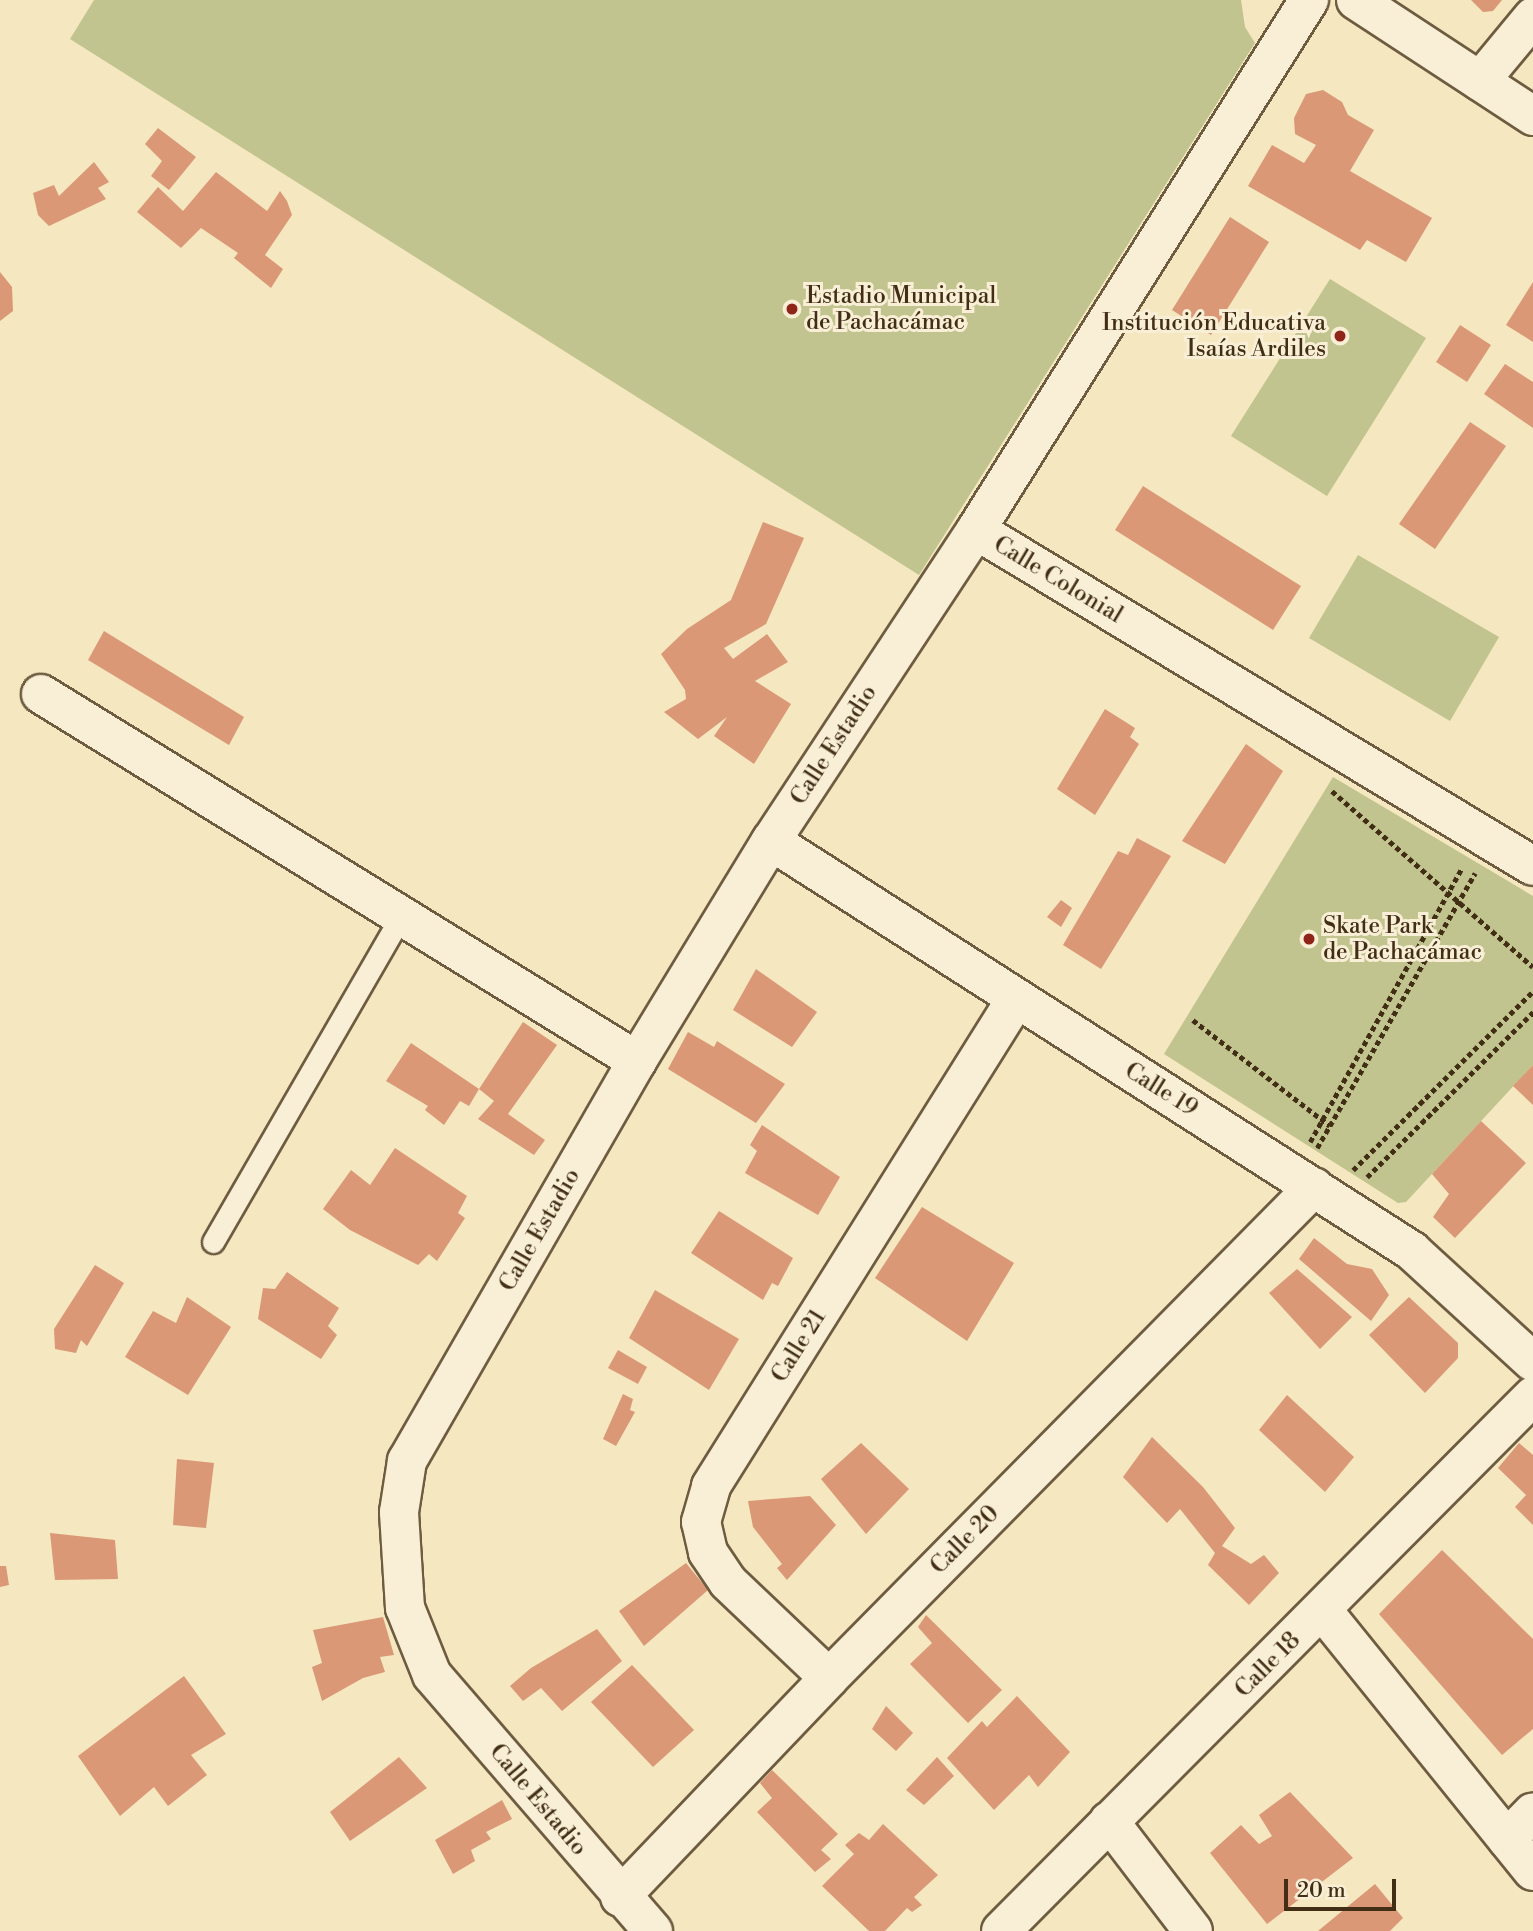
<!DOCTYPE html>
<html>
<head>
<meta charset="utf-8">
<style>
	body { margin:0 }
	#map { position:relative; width:1533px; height:1931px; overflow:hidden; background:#f5e7c0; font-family:"Libre Bodoni",serif }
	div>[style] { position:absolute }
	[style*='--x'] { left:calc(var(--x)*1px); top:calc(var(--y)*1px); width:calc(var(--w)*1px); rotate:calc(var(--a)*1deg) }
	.green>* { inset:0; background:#c1c48e }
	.building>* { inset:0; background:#da9876 }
	.path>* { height:4.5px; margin-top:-2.25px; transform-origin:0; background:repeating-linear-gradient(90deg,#412e15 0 5px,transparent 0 8.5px) }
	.roads { filter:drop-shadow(2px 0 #6e5c40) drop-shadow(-2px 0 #6e5c40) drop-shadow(0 2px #6e5c40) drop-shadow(0 -2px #6e5c40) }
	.lane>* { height:21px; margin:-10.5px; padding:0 10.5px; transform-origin:10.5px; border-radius:10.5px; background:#f8efd6 }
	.street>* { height:38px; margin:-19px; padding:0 19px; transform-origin:19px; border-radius:19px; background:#f8efd6 }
	.dots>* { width:19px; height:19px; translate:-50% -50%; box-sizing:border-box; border:4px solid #f8efd6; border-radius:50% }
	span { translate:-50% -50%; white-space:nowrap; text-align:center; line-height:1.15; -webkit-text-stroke:6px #f8efd6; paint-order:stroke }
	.poi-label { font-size:23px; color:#412e15 }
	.left { translate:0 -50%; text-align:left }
	.right { translate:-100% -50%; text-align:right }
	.street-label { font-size:23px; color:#412e15 }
	.scale { position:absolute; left:1284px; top:1879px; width:112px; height:32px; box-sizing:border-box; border:4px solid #412e15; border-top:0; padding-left:9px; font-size:21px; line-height:24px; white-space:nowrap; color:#412e15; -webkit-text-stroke:5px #f8efd6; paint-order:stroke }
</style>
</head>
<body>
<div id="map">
	<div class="green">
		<i style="clip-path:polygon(94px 0,1241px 0,1245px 27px,1255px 43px,919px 575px,70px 39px)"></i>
		<i style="clip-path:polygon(1330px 279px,1426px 338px,1327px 496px,1231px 436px)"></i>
		<i style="clip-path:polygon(1358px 555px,1499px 637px,1450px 721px,1309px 638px)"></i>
		<i style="clip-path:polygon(1333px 777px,1533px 896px,1533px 1065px,1406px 1202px,1398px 1203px,1164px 1054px)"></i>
	</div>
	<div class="building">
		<i style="clip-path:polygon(1471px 0,1502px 0,1493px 11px,1483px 12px)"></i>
		<i style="clip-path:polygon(1323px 90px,1342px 102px,1348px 115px,1374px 130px,1350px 171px,1432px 218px,1406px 262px,1367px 240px,1360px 250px,1248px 186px,1272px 145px,1304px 163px,1316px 145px,1295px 134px,1294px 118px,1306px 94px)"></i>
		<i style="clip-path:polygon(158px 128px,196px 157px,169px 190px,151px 176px,162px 161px,145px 144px)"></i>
		<i style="clip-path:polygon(94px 162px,109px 182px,98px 188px,106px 199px,49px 226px,38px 215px,33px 193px,54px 185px,59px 196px)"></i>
		<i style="clip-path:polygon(216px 172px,267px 211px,280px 191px,287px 201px,292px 215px,265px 255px,283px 269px,271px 288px,234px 258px,238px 253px,201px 228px,181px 248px,137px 212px,158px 187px,183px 211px)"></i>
		<i style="clip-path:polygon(1230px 217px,1269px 242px,1211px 335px,1172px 310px)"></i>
		<i style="clip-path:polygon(0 272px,12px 287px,13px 311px,0 321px)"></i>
		<i style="clip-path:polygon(1533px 282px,1533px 342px,1506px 325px)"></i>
		<i style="clip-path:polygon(1460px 325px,1491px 345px,1467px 382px,1436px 362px)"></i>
		<i style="clip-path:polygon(1505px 364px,1533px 382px,1533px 428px,1484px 394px)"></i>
		<i style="clip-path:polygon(1470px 422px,1506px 446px,1435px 549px,1399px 524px)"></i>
		<i style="clip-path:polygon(1143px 486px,1301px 586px,1273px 630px,1115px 530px)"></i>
		<i style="clip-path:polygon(763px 522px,804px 538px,766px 624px,724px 648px,733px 659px,767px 634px,788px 662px,755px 681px,791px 704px,754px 764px,714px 736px,727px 717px,698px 739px,664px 712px,686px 699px,685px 690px,661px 654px,687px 629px,731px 600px)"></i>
		<i style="clip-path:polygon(104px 631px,244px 717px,229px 745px,88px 660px)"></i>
		<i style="clip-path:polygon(1105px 709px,1135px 728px,1130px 737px,1139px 744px,1095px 815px,1057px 789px)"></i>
		<i style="clip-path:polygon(1246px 744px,1283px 771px,1225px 864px,1182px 841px)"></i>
		<i style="clip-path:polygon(1137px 838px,1171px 856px,1101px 969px,1063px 945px,1118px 851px,1128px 855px)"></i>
		<i style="clip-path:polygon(1061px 900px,1072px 908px,1061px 927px,1047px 917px)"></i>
		<i style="clip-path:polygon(756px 969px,817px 1012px,792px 1047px,733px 1010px)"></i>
		<i style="clip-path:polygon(523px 1022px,557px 1045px,508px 1114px,545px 1140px,534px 1155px,478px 1119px,494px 1101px,479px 1089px,469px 1106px,460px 1101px,444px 1125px,425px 1110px,428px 1106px,386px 1081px,411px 1043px,479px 1089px)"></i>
		<i style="clip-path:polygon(688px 1032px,714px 1047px,717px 1041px,785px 1084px,756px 1123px,668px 1069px)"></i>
		<i style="clip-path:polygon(1533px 1065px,1533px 1105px,1513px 1086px)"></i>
		<i style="clip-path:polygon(1481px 1121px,1526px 1163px,1455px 1238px,1433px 1217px,1449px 1194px,1432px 1174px)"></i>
		<i style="clip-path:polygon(762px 1125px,840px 1177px,818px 1215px,745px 1173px,757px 1151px,750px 1145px)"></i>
		<i style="clip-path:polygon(395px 1148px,467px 1196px,458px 1213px,465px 1218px,437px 1261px,429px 1254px,418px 1265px,350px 1230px,323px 1209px,351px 1170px,370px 1185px)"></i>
		<i style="clip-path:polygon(922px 1207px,1014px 1263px,967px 1341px,875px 1278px)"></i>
		<i style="clip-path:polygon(719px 1211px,793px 1258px,778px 1286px,772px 1283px,763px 1300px,691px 1253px)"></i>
		<i style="clip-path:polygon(1314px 1238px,1347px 1264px,1372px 1269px,1389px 1295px,1371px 1321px,1299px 1259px)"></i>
		<i style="clip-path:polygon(95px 1265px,124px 1283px,87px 1346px,81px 1340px,76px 1353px,55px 1349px,54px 1329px)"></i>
		<i style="clip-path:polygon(1297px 1269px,1352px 1317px,1320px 1349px,1269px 1293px)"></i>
		<i style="clip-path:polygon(287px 1272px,339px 1308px,328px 1326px,337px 1335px,321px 1359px,258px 1319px,263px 1288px,275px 1289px)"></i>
		<i style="clip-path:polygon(655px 1290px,739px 1339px,709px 1390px,629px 1338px)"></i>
		<i style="clip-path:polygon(187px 1297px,231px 1327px,188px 1395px,125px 1357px,153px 1311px,176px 1323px)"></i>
		<i style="clip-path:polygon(1409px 1297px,1458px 1343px,1458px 1358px,1425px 1393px,1369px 1335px)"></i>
		<i style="clip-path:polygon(618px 1350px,647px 1367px,638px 1384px,608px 1368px)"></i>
		<i style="clip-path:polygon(623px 1394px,633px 1399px,630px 1410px,635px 1412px,616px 1446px,603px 1439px)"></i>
		<i style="clip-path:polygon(1287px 1395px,1354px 1457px,1325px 1492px,1259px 1430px)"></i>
		<i style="clip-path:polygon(1152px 1437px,1203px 1487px,1235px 1528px,1222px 1546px,1251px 1564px,1264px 1555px,1279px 1573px,1249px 1605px,1208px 1565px,1215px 1553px,1180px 1509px,1167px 1523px,1123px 1477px)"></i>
		<i style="clip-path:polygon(861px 1443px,909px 1489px,866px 1534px,821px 1479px)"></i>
		<i style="clip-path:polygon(1519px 1443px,1533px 1455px,1533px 1525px,1515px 1507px,1526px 1495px,1498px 1468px)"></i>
		<i style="clip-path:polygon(177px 1459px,214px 1463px,206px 1528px,173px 1525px)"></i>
		<i style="clip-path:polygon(810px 1496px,836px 1525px,787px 1580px,777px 1568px,782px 1564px,753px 1527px,748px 1501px)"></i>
		<i style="clip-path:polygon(50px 1533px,115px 1540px,118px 1579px,55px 1580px)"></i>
		<i style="clip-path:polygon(1442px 1550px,1533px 1639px,1533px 1729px,1502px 1755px,1379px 1614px)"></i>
		<i style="clip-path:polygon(686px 1563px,708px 1590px,644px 1646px,619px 1611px)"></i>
		<i style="clip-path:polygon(0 1566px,6px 1566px,9px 1585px,0 1587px)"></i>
		<i style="clip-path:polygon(926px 1615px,1002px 1690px,968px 1723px,910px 1664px,932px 1643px,918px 1627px)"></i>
		<i style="clip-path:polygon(383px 1617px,394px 1655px,380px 1657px,385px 1672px,363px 1678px,322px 1701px,312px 1667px,322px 1663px,313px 1630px)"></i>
		<i style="clip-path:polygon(597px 1629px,622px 1661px,562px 1711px,541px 1688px,523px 1701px,510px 1686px,531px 1668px)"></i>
		<i style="clip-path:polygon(632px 1665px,694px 1730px,653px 1767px,591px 1702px)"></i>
		<i style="clip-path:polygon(184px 1676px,226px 1734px,191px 1755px,207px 1775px,168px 1806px,154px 1787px,120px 1816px,78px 1756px)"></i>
		<i style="clip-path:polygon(1017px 1696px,1070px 1752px,1038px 1787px,1029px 1775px,994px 1810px,947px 1758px,982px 1721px,987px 1727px)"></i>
		<i style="clip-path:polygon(886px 1706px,913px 1733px,896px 1751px,872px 1729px)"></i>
		<i style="clip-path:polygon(399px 1757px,427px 1788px,350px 1841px,330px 1812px)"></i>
		<i style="clip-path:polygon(937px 1757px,954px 1776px,924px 1805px,906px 1790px)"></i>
		<i style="clip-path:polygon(772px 1770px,838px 1834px,821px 1850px,831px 1859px,815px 1872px,757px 1812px,772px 1798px,760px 1783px)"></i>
		<i style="clip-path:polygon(1290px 1792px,1353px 1858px,1267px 1924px,1210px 1853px,1241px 1825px,1259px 1844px,1272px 1836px,1259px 1815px)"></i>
		<i style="clip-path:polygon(502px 1800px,512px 1819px,486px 1832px,491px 1839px,471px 1850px,475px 1861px,453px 1874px,435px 1840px)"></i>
		<i style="clip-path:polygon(883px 1824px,938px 1875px,914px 1897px,922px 1905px,912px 1912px,907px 1908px,885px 1931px,869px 1931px,822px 1886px,854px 1854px,845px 1845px,859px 1833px,869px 1840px)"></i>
		<i style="clip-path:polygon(1375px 1884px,1403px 1918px,1390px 1931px,1318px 1931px)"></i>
	</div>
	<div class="path">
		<i style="--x:1332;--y:791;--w:267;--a:41.2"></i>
		<i style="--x:1193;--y:1020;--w:173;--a:37.7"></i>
		<i style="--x:1310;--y:1142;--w:313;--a:-61"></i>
		<i style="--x:1317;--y:1148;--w:317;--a:-60.1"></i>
		<i style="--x:1353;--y:1170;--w:254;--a:-44.8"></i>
		<i style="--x:1367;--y:1177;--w:234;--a:-44.8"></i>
	</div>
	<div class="roads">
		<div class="lane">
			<i style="--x:213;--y:1242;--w:380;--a:-60"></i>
		</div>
		<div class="street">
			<i style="--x:1356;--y:0;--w:212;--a:33.2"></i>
			<i style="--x:1480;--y:81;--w:83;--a:-50.4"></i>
			<i style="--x:976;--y:530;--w:650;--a:31.1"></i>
			<i style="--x:41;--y:694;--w:700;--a:31.62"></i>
			<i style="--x:771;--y:841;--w:761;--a:32.6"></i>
			<i style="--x:1412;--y:1251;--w:164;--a:42.5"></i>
			<i style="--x:1323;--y:1611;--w:334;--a:51.1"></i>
			<i style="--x:829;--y:1678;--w:139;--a:-136.5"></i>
			<i style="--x:728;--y:1582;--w:36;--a:-124"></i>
			<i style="--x:708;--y:1552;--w:31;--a:-103"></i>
			<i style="--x:701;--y:1522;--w:37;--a:-74"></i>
			<i style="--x:711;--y:1486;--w:575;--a:-57.94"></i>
			<i style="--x:1109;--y:1821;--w:138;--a:52.6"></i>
			<i style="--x:1507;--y:1839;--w:37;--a:-46"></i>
			<i style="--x:620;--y:1897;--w:303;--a:-46.3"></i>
			<i style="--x:829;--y:1678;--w:690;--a:-45.35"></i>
			<i style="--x:653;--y:1931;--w:338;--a:-130.8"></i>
			<i style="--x:432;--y:1675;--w:72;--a:-111.9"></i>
			<i style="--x:405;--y:1608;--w:96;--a:-93.6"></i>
			<i style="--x:399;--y:1512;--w:52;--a:-81.1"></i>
			<i style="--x:407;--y:1461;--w:461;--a:-60.1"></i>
			<i style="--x:637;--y:1061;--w:258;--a:-58.7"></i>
			<i style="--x:771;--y:841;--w:372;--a:-56.6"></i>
			<i style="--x:976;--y:530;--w:626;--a:-57.86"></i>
			<i style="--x:1001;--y:1931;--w:754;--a:-45.16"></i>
		</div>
	</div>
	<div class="dots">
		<i style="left:792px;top:309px;background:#8f2418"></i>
		<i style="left:1340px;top:336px;background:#8f2418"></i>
		<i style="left:1309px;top:939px;background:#8f2418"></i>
	</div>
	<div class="poi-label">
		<span class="left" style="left:806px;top:309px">Estadio Municipal<br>de Pachacámac</span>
		<span class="right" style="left:1326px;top:336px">Institución Educativa<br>Isaías Ardiles</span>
		<span class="left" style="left:1323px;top:939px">Skate Park<br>de Pachacámac</span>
	</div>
	<div class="street-label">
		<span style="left:1058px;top:580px;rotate:31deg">Calle Colonial</span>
		<span style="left:834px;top:745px;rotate:-57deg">Calle Estadio</span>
		<span style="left:1161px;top:1090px;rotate:32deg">Calle 19</span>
		<span style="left:540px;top:1230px;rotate:-60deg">Calle Estadio</span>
		<span style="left:799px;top:1346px;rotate:-58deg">Calle 21</span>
		<span style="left:965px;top:1540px;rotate:-45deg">Calle 20</span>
		<span style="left:1268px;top:1665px;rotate:-45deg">Calle 18</span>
		<span style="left:538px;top:1800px;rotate:50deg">Calle Estadio</span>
	</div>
	<div class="scale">20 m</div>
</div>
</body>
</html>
